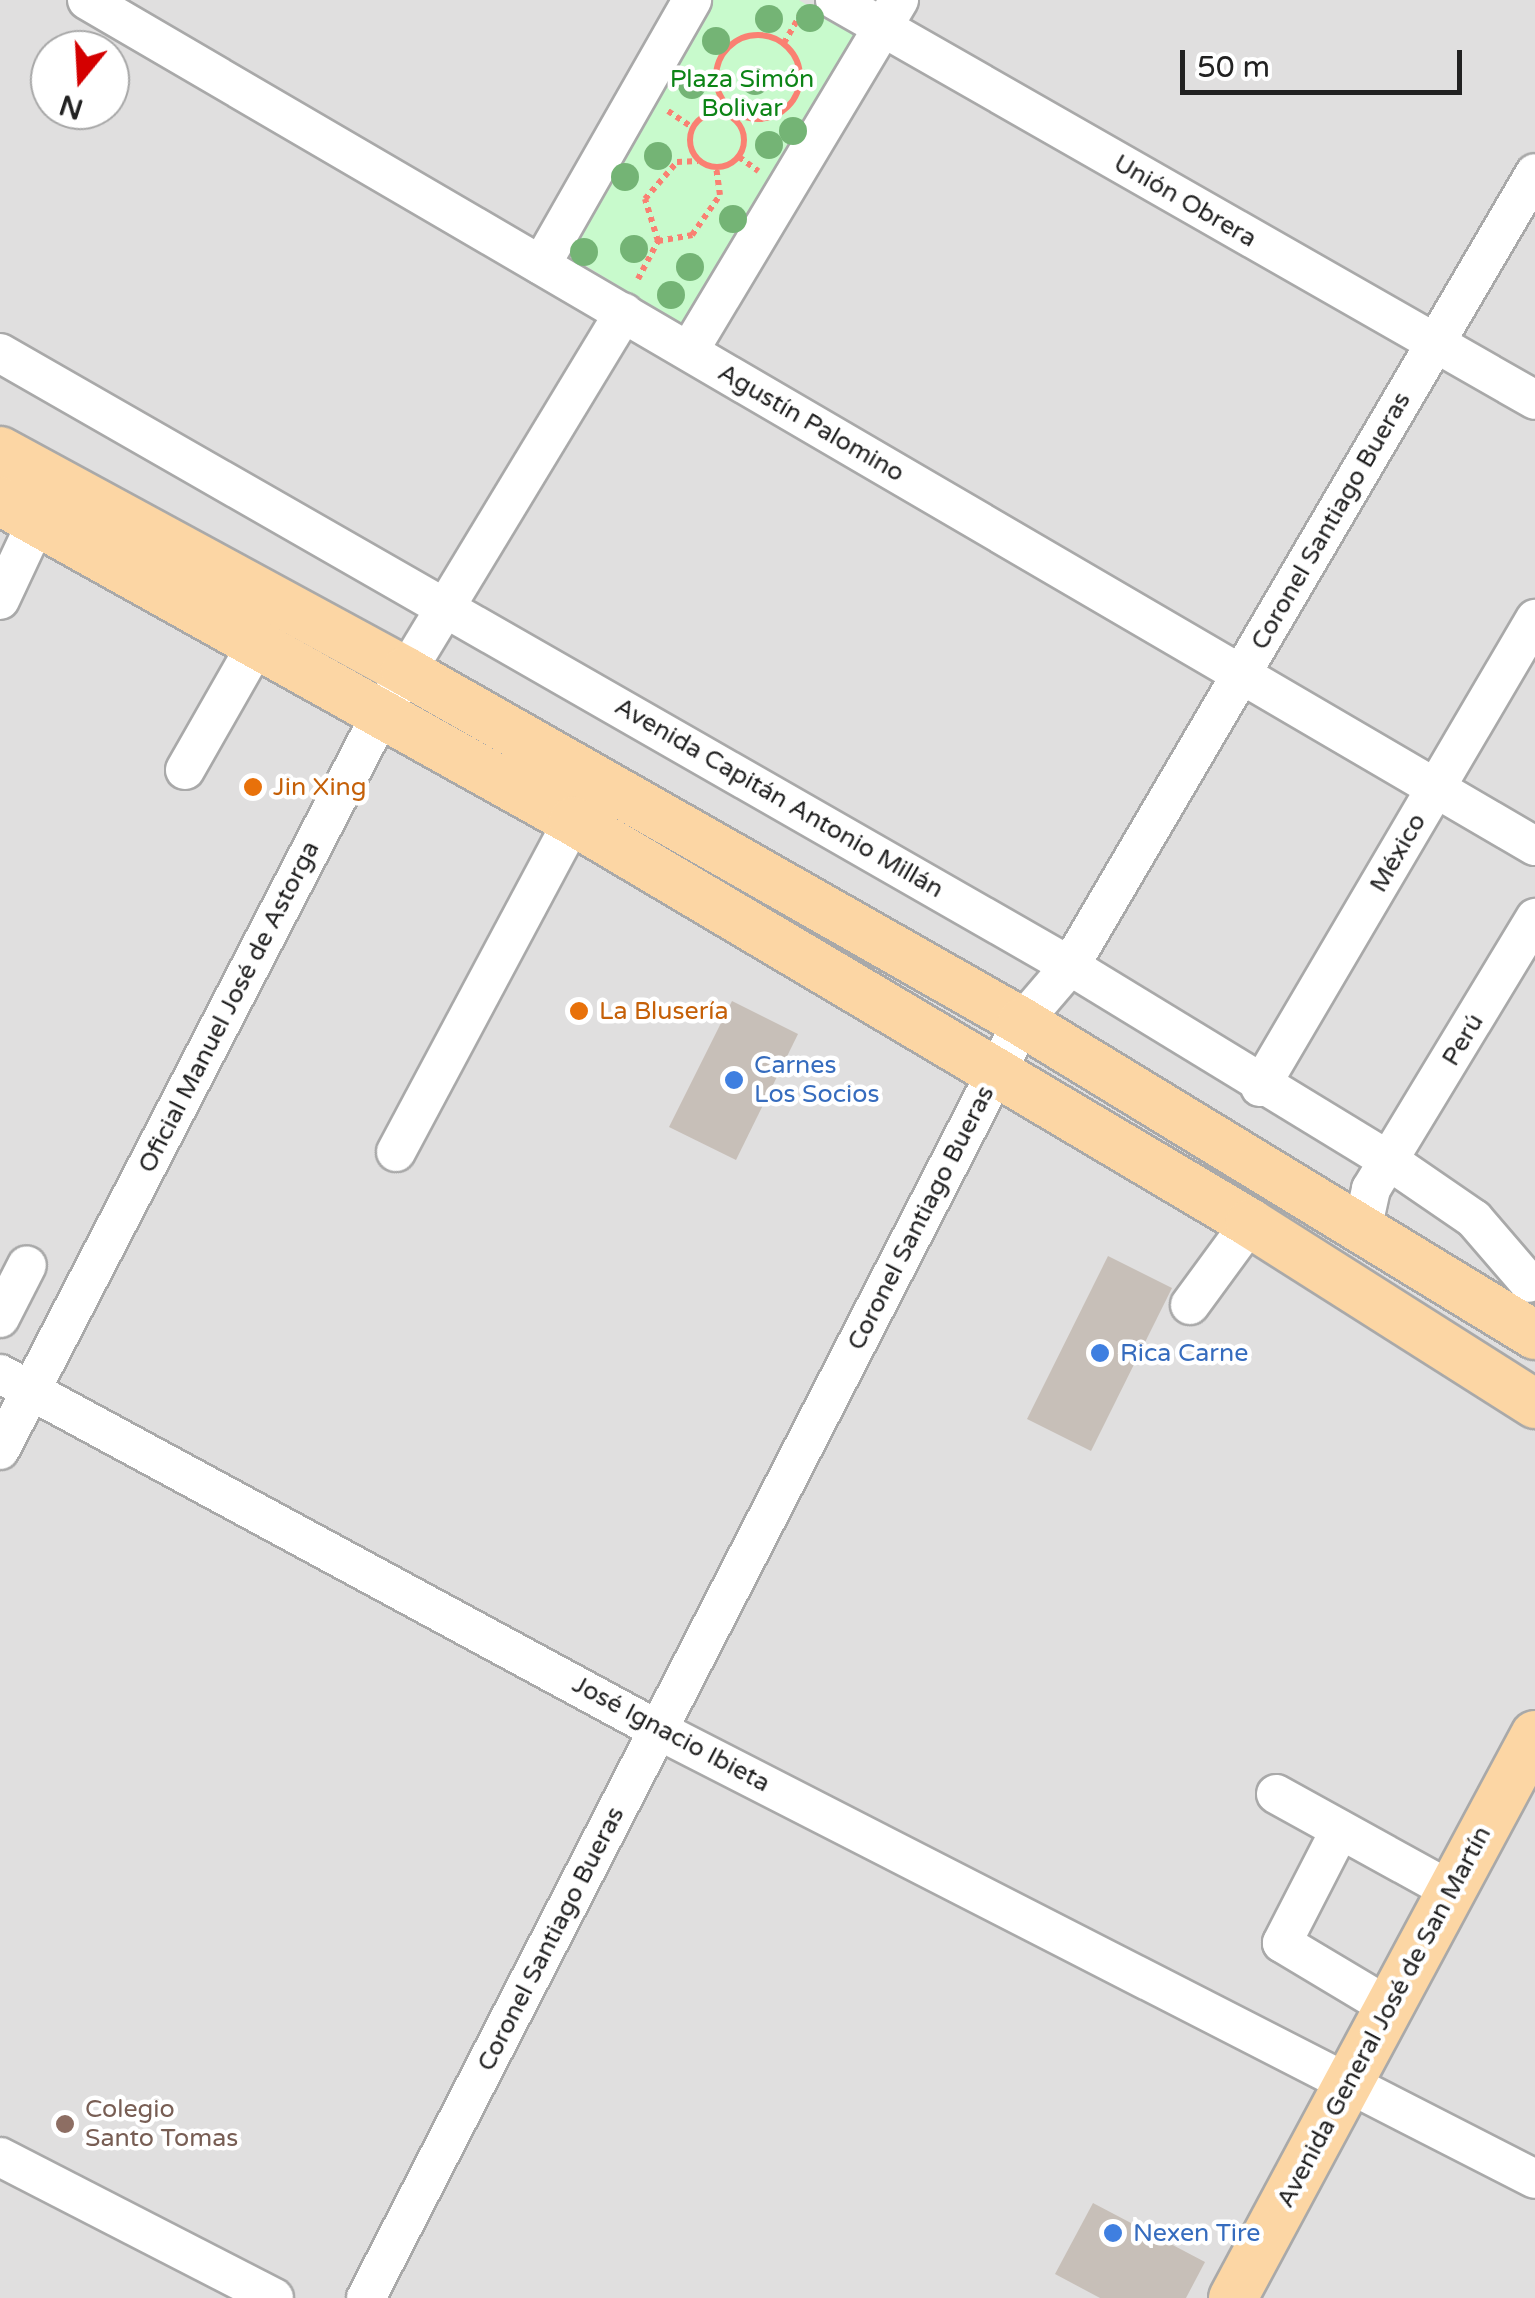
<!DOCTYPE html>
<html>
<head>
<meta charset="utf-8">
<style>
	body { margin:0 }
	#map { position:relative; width:1535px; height:2298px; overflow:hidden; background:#f2efe9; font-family:"Varela Round",sans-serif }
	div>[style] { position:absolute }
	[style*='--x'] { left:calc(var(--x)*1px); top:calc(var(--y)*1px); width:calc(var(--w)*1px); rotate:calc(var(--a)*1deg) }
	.residential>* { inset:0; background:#e0dfdf }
	.park>* { inset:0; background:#c8facc }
	.building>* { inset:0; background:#c7bfb8 }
	.path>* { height:6px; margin-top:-3px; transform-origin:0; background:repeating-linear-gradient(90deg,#fa8072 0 5px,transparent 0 10px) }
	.path>.ring { margin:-3px; padding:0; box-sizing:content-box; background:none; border:6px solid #fa8072; border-radius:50% }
	.roads { filter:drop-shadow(2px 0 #a9a9a9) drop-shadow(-2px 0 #a9a9a9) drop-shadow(0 2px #a9a9a9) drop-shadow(0 -2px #a9a9a9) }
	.minor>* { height:38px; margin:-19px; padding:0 19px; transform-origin:19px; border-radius:19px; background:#fff }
	.major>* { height:48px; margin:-24px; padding:0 24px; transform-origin:24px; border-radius:24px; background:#fcd6a4 }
	.trees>* { width:28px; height:28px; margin:-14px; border-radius:50%; background:#74b475 }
	.dots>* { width:28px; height:28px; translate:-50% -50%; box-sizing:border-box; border:5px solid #fff; border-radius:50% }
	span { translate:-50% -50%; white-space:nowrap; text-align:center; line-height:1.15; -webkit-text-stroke:9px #fff; paint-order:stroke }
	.park-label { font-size:25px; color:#0c8416 }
	.street-label { font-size:25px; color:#222 }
	.food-label { font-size:25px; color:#c56008 }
	.left { translate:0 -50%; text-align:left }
	.shop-label { font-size:25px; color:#366cbe }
	.education-label { font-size:25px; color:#785e54 }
	.north { position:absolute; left:30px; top:30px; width:100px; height:100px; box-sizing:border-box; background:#fff; border:2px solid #a7a7a7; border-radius:50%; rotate:198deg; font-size:28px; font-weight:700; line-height:40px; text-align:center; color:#222 }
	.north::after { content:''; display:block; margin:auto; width:35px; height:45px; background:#d40000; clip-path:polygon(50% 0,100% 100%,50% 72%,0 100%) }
	.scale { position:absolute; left:1180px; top:50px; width:282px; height:45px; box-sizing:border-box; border:5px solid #222; border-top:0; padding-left:12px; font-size:30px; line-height:35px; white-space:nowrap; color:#222; -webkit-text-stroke:8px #fff; paint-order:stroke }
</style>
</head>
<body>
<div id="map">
	<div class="residential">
		<i style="clip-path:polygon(evenodd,0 0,1535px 0,1535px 2298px,0 2298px,0 0,50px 50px,110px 50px,110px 110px,50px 110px,50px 50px)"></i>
	</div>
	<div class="park">
		<i style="clip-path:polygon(708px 0,799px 0,865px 42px,686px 327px,563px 252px)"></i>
	</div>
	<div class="building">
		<i style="clip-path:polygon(732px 1001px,798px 1034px,736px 1160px,669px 1127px)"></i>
		<i style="clip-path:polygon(1108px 1256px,1172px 1288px,1091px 1451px,1027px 1419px)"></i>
		<i style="clip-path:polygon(1093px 2203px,1205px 2262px,1186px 2298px,1100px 2298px,1055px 2274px)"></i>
	</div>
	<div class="path">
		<i class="ring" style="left:716px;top:35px;width:78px;height:78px"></i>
		<i style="--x:784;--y:43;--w:34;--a:-60"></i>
		<i style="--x:668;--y:111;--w:29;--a:34"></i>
		<i class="ring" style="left:690px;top:113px;width:48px;height:48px"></i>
		<i style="--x:739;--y:157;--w:24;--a:36"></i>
		<i style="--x:658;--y:241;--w:44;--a:-107.2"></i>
		<i style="--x:645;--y:199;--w:49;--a:-49.1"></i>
		<i style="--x:677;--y:162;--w:21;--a:-3"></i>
		<i style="--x:638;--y:279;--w:43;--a:-62.2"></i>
		<i style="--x:658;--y:241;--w:35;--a:-10"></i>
		<i style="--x:692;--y:235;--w:49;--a:-55"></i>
		<i style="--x:720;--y:195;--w:27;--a:-98"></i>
	</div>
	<div class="roads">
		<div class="minor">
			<i style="--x:87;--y:0;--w:1677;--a:30.3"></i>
			<i style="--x:835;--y:0;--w:806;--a:29.74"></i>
			<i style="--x:541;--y:265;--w:305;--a:-60.3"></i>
			<i style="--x:689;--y:351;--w:409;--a:-59.1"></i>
			<i style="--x:0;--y:353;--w:1233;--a:29.81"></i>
			<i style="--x:1070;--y:966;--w:376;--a:31.4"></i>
			<i style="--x:1391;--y:1162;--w:101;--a:34.5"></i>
			<i style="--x:1474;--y:1219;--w:84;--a:49.3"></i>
			<i style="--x:0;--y:600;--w:87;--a:-64.9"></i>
			<i style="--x:185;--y:770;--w:145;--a:-60.3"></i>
			<i style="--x:1260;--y:1087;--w:543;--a:-59.56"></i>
			<i style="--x:396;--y:1152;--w:375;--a:-61.9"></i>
			<i style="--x:1362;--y:1230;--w:42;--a:-77.6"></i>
			<i style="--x:1371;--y:1189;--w:317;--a:-58.8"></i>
			<i style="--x:1190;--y:1305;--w:102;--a:-53.8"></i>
			<i style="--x:0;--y:1318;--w:59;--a:-63"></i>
			<i style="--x:0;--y:1374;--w:748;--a:28.41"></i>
			<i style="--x:658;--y:1730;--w:985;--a:27.11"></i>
			<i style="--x:0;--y:1450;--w:831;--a:-62.63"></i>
			<i style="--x:382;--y:712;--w:467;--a:-58.8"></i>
			<i style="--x:1276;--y:1794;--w:201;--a:28.9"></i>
			<i style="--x:1340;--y:1830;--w:127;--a:117.2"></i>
			<i style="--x:1282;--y:1943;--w:125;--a:30.9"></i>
			<i style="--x:0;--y:2157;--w:308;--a:27.2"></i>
			<i style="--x:366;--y:2298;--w:1435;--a:-62.79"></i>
			<i style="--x:1022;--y:1022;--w:74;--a:-49.4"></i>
			<i style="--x:1070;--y:966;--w:919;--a:-59.61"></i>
		</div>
		<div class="major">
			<i style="--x:0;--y:451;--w:461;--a:28.5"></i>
			<i style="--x:405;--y:671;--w:710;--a:29.63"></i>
			<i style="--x:1022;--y:1022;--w:601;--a:31.39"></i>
			<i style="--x:0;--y:501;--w:656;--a:29.18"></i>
			<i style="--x:573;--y:821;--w:787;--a:30.7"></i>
			<i style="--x:1250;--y:1223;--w:338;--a:32.4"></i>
			<i style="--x:1233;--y:2298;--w:639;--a:-61.79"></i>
		</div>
	</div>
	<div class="trees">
		<i style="left:810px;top:18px"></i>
		<i style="left:769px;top:19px"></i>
		<i style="left:716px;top:41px"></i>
		<i style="left:755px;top:81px"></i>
		<i style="left:692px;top:85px"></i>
		<i style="left:793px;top:131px"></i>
		<i style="left:769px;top:145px"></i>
		<i style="left:658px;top:156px"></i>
		<i style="left:625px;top:177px"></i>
		<i style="left:733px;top:219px"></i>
		<i style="left:634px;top:249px"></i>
		<i style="left:584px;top:252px"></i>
		<i style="left:690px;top:267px"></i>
		<i style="left:671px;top:295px"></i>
	</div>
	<div class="dots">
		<i style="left:253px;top:787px;background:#e8710a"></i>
		<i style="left:579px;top:1011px;background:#e8710a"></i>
		<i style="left:734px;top:1080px;background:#3f7fe0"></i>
		<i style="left:1100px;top:1353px;background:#3f7fe0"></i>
		<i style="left:65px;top:2124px;background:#8d6e63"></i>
		<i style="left:1113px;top:2233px;background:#3f7fe0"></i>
	</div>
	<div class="park-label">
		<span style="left:742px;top:94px">Plaza Simón<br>Bolivar</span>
	</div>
	<div class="street-label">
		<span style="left:1185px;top:201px;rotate:30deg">Unión Obrera</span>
		<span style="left:811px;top:423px;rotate:30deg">Agustín Palomino</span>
		<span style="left:1331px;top:521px;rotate:-60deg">Coronel Santiago Bueras</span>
		<span style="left:779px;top:798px;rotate:30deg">Avenida Capitán Antonio Millán</span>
		<span style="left:1398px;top:853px;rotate:-60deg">México</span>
		<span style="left:229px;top:1007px;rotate:-63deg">Oficial Manuel José de Astorga</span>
		<span style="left:1463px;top:1040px;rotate:-59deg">Perú</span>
		<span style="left:921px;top:1218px;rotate:-63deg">Coronel Santiago Bueras</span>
		<span style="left:671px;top:1734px;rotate:28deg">José Ignacio Ibieta</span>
		<span style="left:551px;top:1939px;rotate:-63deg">Coronel Santiago Bueras</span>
		<span style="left:1384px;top:2017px;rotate:-62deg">Avenida General José de San Martín</span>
	</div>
	<div class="food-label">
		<span class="left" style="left:273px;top:787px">Jin Xing</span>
		<span class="left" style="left:599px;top:1011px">La Blusería</span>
	</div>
	<div class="shop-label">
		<span class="left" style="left:754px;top:1080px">Carnes<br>Los Socios</span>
		<span class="left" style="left:1120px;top:1353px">Rica Carne</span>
		<span class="left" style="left:1133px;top:2233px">Nexen Tire</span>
	</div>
	<div class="education-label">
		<span class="left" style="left:85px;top:2124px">Colegio<br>Santo Tomas</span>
	</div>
	<div class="north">N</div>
	<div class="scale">50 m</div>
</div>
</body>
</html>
